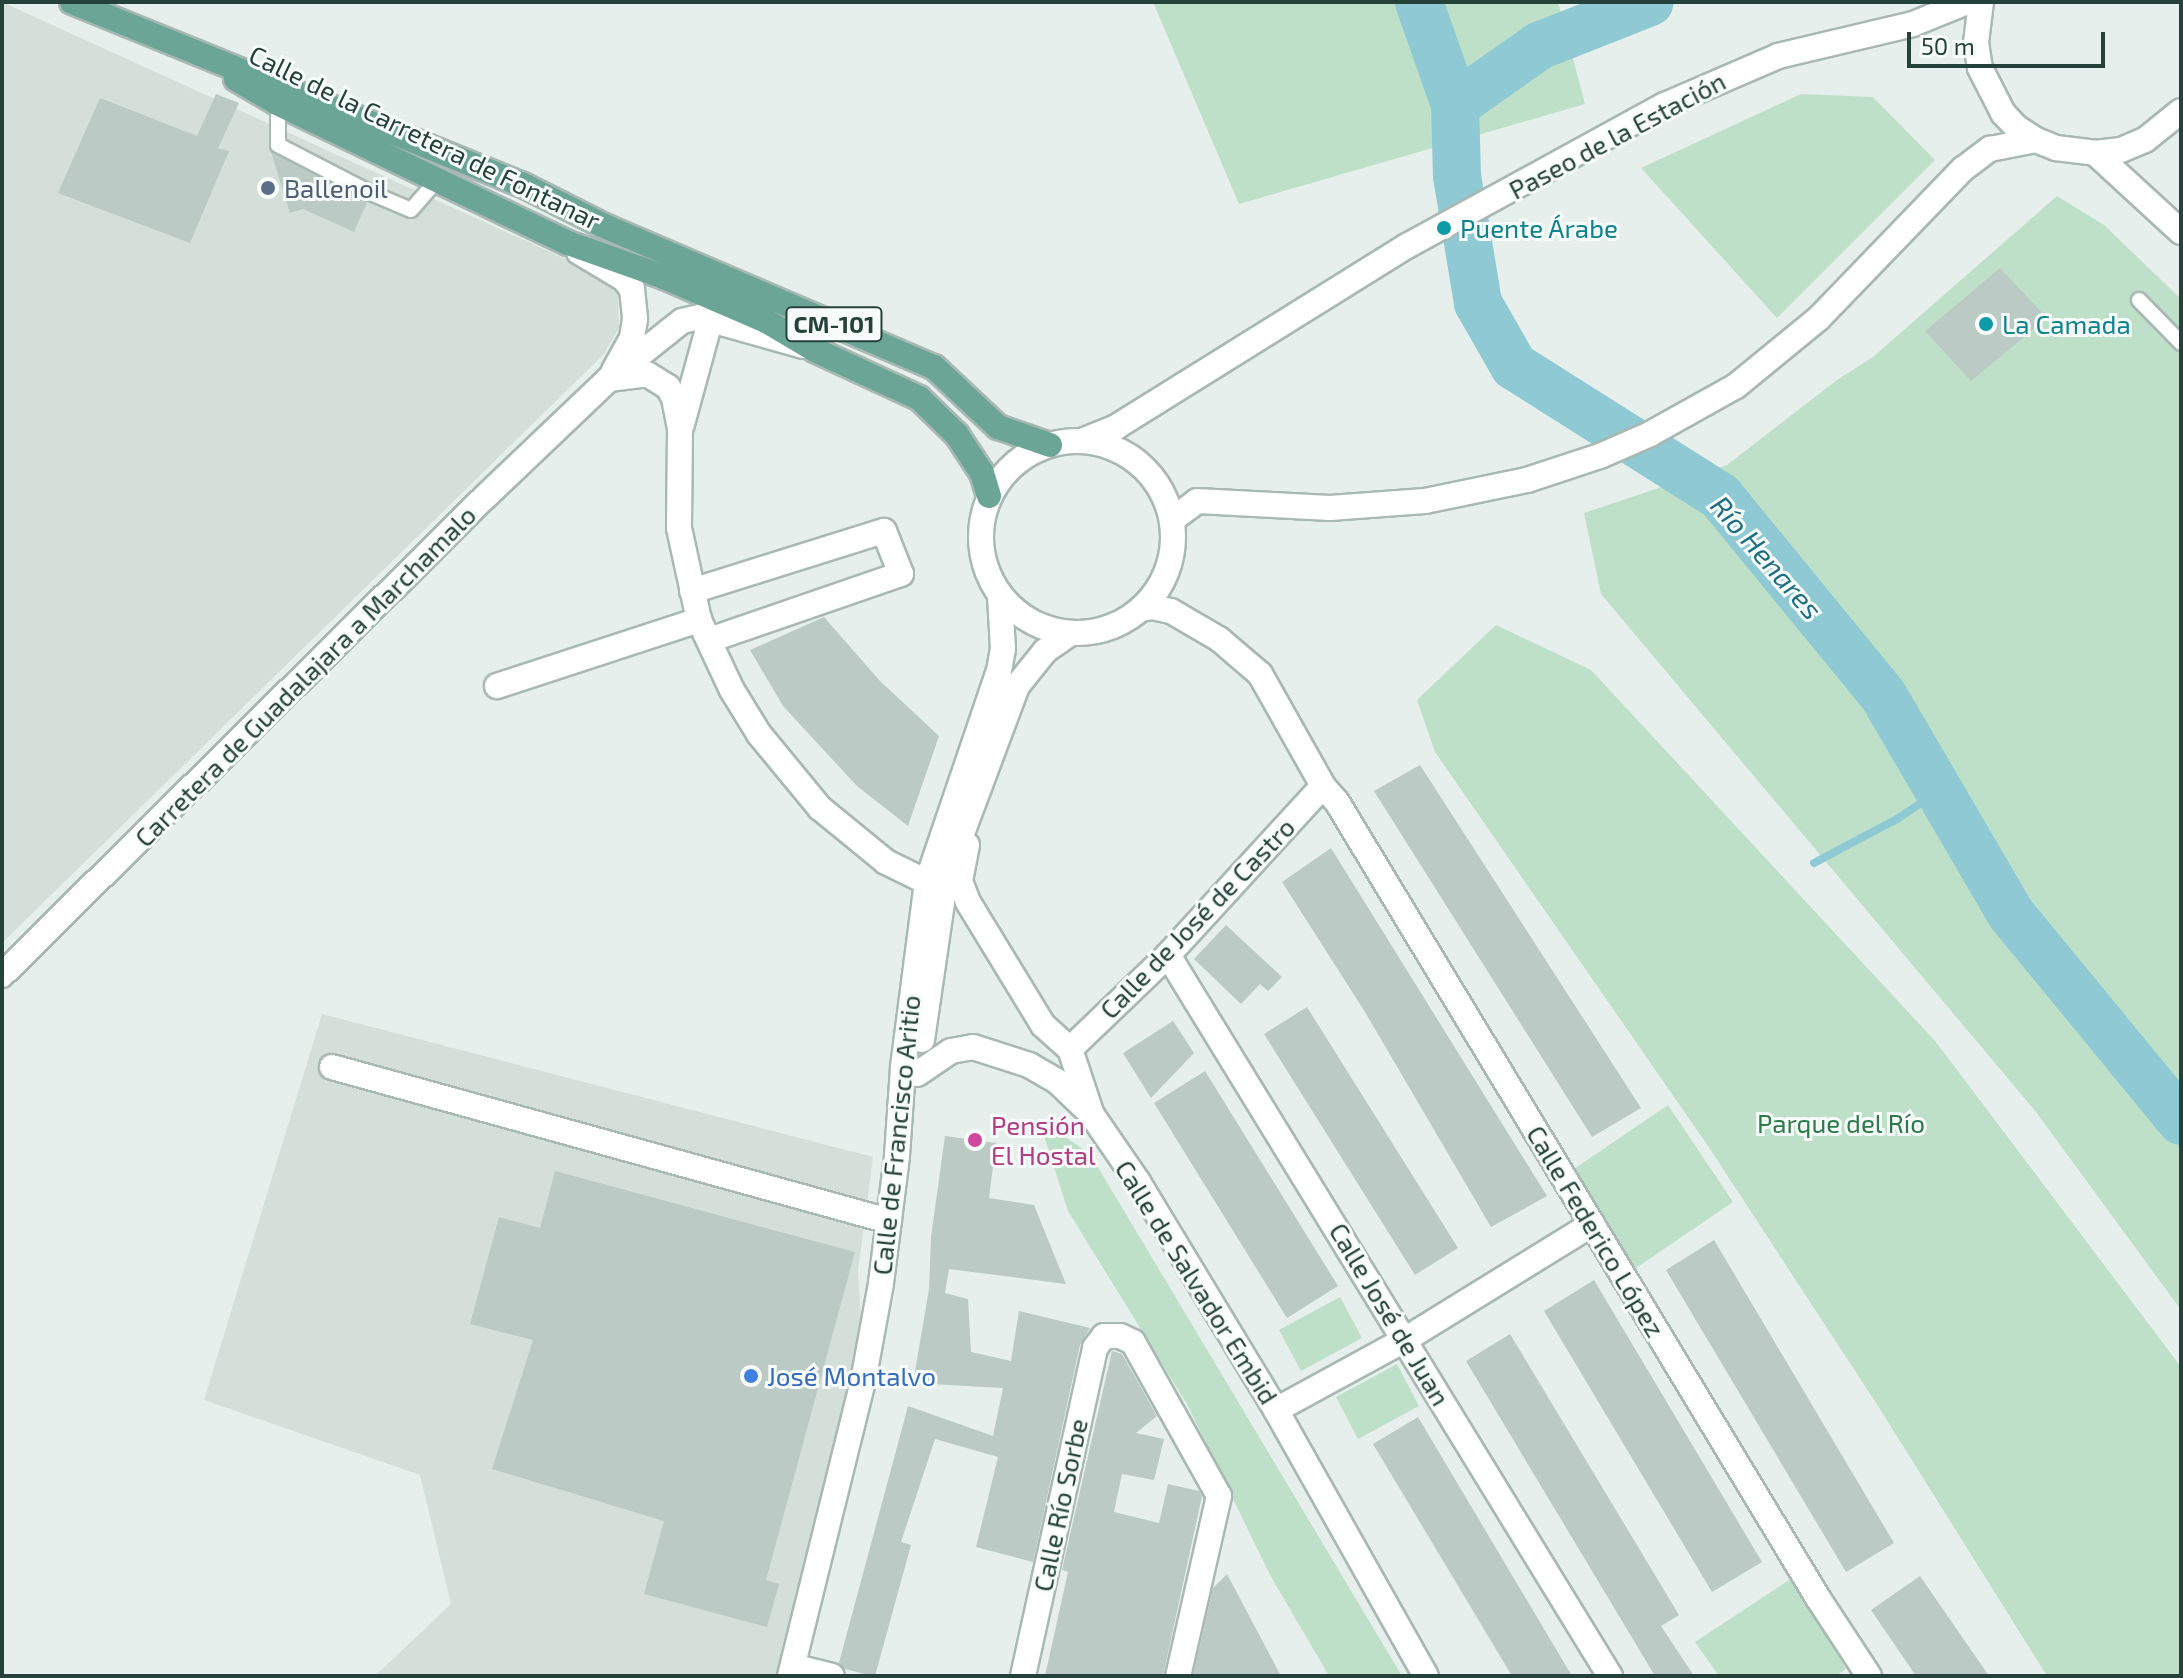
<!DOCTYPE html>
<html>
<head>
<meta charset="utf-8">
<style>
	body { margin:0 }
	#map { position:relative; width:2183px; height:1678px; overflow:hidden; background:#e6efeb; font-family:"Exo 2",sans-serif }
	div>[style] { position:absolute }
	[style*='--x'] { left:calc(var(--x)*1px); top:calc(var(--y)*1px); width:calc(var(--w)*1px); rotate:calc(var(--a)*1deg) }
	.built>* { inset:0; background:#d4dfda }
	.green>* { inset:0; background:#bfe0c8 }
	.stream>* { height:8px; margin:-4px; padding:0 4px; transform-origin:4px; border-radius:4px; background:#8ec9d4 }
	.river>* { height:48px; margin:-24px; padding:0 24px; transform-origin:24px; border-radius:24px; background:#8ec9d4 }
	.building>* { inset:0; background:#bbcac4 }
	.roads { filter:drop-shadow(2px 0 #a8b8b2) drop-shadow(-2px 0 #a8b8b2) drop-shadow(0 2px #a8b8b2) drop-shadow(0 -2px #a8b8b2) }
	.lane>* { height:14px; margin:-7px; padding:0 7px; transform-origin:7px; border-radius:7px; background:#fff }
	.street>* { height:24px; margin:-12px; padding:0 12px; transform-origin:12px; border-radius:12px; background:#fff }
	.secondary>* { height:24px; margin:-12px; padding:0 12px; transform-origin:12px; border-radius:12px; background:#fff }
	.secondary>.ring { margin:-12px; padding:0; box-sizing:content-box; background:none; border:24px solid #fff; border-radius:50% }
	.primary>* { height:24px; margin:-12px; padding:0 12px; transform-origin:12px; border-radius:12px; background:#6aa596 }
	.dots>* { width:22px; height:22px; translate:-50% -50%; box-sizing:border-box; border:4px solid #f7fbf9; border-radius:50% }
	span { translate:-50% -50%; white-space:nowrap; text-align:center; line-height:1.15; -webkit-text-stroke:6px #f7fbf9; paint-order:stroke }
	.shield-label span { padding:2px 6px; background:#f7fbf9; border:2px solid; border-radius:6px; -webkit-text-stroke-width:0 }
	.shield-label { font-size:24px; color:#24423a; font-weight:700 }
	.street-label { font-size:26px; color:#24423a }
	.service-label { font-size:26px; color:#4e5e75 }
	.left { translate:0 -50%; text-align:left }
	.culture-label { font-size:26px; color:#0d838f }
	.park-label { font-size:26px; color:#2d7a4b }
	.hotel-label { font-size:26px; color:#b23c85 }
	.shop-label { font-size:26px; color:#366cbe }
	.water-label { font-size:28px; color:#1c6f80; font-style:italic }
	.frame { position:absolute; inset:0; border:4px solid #24423a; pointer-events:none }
	.scale { position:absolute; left:1907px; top:32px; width:198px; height:36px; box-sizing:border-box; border:4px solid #24423a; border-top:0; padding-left:10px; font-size:24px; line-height:28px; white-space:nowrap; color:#24423a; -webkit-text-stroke:6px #f7fbf9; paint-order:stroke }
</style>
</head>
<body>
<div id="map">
	<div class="built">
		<i style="clip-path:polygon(2px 2px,607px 278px,618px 295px,619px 328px,604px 354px,2px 943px)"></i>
		<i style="clip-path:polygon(322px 1014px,873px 1157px,858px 1271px,864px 1376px,790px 1676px,375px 1676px,451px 1604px,420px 1475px,204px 1400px)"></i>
	</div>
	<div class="green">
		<i style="clip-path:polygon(1153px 2px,1558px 2px,1585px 104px,1239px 204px)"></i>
		<i style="clip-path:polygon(1801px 94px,1873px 97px,1935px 160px,1777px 318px,1641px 168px)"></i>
		<i style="clip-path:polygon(2057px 196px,2104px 225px,2181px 299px,2181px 1310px,2036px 1112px,1601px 594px,1584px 513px,1727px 465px,1837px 380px,1873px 357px)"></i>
		<i style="clip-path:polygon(1496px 625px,1591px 670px,1936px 1042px,2181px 1367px,2181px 1676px,2047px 1676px,1878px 1406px,1708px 1146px,1435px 752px,1417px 700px)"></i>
		<i style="clip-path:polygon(1668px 1105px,1733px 1202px,1636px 1268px,1571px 1171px)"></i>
		<i style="clip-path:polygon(1041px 1126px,1055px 1130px,1090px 1154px,1402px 1676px,1329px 1676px,1270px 1575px,1187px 1404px,1068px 1211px)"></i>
		<i style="clip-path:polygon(1340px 1297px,1362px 1338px,1301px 1371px,1279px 1330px)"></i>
		<i style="clip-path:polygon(1397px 1364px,1419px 1406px,1358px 1439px,1336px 1397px)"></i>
		<i style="clip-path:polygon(1792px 1578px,1846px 1669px,1835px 1676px,1719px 1676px,1695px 1642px)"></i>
	</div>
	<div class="stream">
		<i style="--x:1814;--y:863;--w:94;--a:-27.9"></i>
		<i style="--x:1897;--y:819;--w:50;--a:-33.7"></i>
	</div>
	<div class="river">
		<i style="--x:1419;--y:2;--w:109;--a:70.7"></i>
		<i style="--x:1455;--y:105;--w:71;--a:88.4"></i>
		<i style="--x:1457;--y:176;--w:129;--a:80.6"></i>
		<i style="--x:1478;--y:303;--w:73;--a:60.3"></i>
		<i style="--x:1514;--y:366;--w:244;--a:32.3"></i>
		<i style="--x:1720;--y:496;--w:257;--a:50.7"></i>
		<i style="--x:1883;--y:695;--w:254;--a:59.7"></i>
		<i style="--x:2011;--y:914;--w:268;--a:50.6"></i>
		<i style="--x:1455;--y:105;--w:103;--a:-35.1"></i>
		<i style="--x:1539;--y:46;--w:119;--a:-21.6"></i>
	</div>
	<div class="building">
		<i style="clip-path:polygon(216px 94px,239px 103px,218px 148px,229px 151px,190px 243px,58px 193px,100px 98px,197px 136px)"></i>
		<i style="clip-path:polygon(271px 152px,367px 202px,354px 232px,303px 209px,290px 213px)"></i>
		<i style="clip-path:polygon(2000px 268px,2047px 318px,1971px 381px,1925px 331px)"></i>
		<i style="clip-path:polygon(824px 617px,880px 681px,939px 736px,908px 826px,857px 786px,783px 706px,750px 650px)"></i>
		<i style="clip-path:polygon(1420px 765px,1641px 1108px,1592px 1137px,1374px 791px)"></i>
		<i style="clip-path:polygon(1331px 848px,1547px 1196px,1491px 1227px,1365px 1012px,1282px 882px)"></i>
		<i style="clip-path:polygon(1226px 925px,1282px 977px,1268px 991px,1260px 984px,1241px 1004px,1194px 959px)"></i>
		<i style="clip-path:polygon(1307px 1007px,1458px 1248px,1415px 1275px,1264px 1034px)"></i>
		<i style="clip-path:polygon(1173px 1021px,1194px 1053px,1151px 1098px,1123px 1053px)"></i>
		<i style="clip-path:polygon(1205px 1071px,1338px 1286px,1287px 1318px,1154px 1103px)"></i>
		<i style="clip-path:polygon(945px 1136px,996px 1143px,989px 1198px,1034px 1205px,1066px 1284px,949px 1269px,945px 1293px,968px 1299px,971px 1352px,1011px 1361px,1019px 1311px,1090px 1328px,1080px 1345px,1033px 1562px,976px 1547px,998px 1457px,935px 1439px,901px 1542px,911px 1545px,875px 1676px,872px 1676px,845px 1669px,839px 1663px,908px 1406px,993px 1436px,1003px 1388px,913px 1383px,929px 1289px,931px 1237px)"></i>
		<i style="clip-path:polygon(555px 1171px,855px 1252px,766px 1580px,779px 1584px,767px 1627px,644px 1594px,664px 1521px,492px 1469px,533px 1340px,470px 1324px,499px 1217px,540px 1228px)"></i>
		<i style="clip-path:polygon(1714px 1240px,1894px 1543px,1846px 1572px,1666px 1270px)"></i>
		<i style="clip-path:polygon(1594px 1280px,1762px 1562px,1712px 1592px,1544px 1311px)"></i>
		<i style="clip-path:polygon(1510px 1334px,1679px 1615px,1661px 1626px,1694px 1676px,1655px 1676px,1466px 1361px)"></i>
		<i style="clip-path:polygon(1112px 1351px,1122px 1354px,1157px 1416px,1136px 1433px,1164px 1439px,1154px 1480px,1122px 1474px,1114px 1512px,1159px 1523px,1168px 1484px,1199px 1491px,1202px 1496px,1163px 1676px,1045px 1676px,1068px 1572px,1062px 1570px)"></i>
		<i style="clip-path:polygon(1418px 1417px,1572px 1676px,1512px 1676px,1373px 1444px)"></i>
		<i style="clip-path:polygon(1227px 1574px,1281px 1676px,1193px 1676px,1213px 1588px)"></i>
		<i style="clip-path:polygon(1920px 1576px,1989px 1676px,1916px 1676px,1871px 1610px)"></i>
	</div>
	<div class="roads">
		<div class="lane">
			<i style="--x:278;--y:101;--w:44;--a:90"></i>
			<i style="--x:278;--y:145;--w:105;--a:27.3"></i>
			<i style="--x:371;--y:193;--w:43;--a:23"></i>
			<i style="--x:411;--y:210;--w:41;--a:-48.9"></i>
			<i style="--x:2139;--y:300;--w:60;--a:45.7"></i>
		</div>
		<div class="street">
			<i style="--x:609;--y:379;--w:38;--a:-7"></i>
			<i style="--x:647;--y:374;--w:25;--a:32"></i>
			<i style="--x:668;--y:387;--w:13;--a:61"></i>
			<i style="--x:674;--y:398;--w:33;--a:79"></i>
			<i style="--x:680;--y:430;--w:98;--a:90.6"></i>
			<i style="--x:679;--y:528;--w:94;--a:77.7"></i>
			<i style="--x:699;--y:620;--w:77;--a:64.8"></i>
			<i style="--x:732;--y:690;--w:52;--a:58.5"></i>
			<i style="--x:759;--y:734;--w:96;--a:50.5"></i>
			<i style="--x:820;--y:808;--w:85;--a:39.3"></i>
			<i style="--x:886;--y:862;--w:46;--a:26"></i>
			<i style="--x:682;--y:424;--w:110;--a:-74.7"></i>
			<i style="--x:692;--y:591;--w:201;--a:-17.4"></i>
			<i style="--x:884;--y:531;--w:46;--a:68.4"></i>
			<i style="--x:901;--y:574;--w:203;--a:161"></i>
			<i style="--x:1141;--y:609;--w:11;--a:-10"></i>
			<i style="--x:1152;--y:607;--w:19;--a:12"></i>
			<i style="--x:1171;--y:611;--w:56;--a:30.3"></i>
			<i style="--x:1219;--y:639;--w:54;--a:40.5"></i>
			<i style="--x:1260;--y:674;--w:129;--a:60.6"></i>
			<i style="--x:1323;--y:786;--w:21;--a:49"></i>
			<i style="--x:1337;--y:802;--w:930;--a:58.86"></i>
			<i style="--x:1818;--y:1598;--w:93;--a:56.8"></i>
			<i style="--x:497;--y:686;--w:213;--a:-18.1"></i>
			<i style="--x:967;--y:845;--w:37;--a:101"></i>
			<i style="--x:960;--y:881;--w:22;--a:69"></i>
			<i style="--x:968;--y:902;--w:144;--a:58.6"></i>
			<i style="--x:1043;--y:1025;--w:36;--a:42"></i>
			<i style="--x:1070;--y:1049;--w:70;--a:71.6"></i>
			<i style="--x:1092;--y:1115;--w:81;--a:55.5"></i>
			<i style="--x:1138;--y:1182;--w:267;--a:58.8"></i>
			<i style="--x:1276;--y:1410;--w:305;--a:60.6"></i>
			<i style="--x:1168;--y:955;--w:846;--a:58.49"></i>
			<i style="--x:1070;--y:1049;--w:136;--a:-43.8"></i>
			<i style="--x:1168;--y:955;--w:229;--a:-47.5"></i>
			<i style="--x:332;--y:1067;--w:578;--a:15.46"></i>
			<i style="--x:917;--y:1074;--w:41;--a:-34.1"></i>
			<i style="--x:951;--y:1051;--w:22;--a:-10"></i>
			<i style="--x:973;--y:1047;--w:59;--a:17.8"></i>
			<i style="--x:1029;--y:1065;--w:34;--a:30"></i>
			<i style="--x:1058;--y:1082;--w:42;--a:44"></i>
			<i style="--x:1276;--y:1410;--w:148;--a:-28.6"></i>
			<i style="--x:1406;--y:1339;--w:219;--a:-31.7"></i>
			<i style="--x:793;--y:1666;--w:40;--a:14.4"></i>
			<i style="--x:1023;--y:1676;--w:336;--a:-77.6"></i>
			<i style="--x:1095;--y:1348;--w:15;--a:-53"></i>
			<i style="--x:1104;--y:1336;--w:16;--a:0"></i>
			<i style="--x:1120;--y:1336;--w:14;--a:25"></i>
			<i style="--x:1133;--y:1342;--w:176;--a:60.8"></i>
			<i style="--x:1219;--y:1496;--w:185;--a:102.8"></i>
		</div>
		<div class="secondary">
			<i style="--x:1981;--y:2;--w:41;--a:97"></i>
			<i style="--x:1976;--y:43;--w:25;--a:81"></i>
			<i style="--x:1980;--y:68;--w:51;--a:62.9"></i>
			<i style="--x:2003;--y:113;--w:19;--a:47"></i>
			<i style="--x:2016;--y:127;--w:24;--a:33"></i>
			<i style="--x:2036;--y:140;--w:22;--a:22"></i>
			<i style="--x:2056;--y:148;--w:39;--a:7"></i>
			<i style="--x:2095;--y:153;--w:26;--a:-7"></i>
			<i style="--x:2121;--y:150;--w:26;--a:-23"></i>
			<i style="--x:2145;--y:140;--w:46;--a:-38.9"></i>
			<i style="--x:2095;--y:153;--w:117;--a:42.6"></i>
			<i style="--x:579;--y:252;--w:52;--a:31"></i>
			<i style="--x:624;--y:279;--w:13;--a:51"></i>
			<i style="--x:632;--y:289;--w:30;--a:84"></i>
			<i style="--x:635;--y:319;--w:19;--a:99"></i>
			<i style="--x:632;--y:338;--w:37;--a:119"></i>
			<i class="ring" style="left:981px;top:441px;width:168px;height:168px"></i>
			<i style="--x:1082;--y:441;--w:37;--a:-22"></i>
			<i style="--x:1116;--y:427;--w:343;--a:-31.9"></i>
			<i style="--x:1407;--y:246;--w:294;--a:-28.7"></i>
			<i style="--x:1665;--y:105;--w:123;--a:-23.4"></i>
			<i style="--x:1778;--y:56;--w:139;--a:-13.3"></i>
			<i style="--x:1913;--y:24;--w:58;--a:-22.2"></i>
			<i style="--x:1172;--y:520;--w:31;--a:-37"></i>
			<i style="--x:1197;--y:501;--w:133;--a:3"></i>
			<i style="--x:1330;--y:508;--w:95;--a:-4.2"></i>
			<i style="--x:1425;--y:501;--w:104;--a:-11.6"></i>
			<i style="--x:1527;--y:480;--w:77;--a:-18.2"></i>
			<i style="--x:1600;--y:456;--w:55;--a:-23.7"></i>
			<i style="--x:1650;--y:434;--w:98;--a:-29.2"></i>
			<i style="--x:1736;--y:386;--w:106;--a:-39.3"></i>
			<i style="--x:1818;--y:319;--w:209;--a:-46"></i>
			<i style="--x:1963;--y:169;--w:34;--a:-37"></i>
			<i style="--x:1990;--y:149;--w:47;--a:-11.1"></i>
			<i style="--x:2;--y:975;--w:680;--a:-44.7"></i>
			<i style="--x:485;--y:497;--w:171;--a:-43.6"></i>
			<i style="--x:609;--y:379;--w:75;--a:-38.5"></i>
			<i style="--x:668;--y:332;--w:18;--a:-38"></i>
			<i style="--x:682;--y:321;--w:18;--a:-13"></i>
			<i style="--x:700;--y:317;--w:107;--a:15.7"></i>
			<i style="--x:922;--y:1040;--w:152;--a:-81.7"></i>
			<i style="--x:944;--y:890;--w:40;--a:-74"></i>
			<i style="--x:955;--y:852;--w:177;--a:-69.5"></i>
			<i style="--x:1017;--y:686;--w:45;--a:-51.3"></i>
			<i style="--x:1045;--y:651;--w:29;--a:-35"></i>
			<i style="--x:790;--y:1676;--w:309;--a:-76.1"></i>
			<i style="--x:864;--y:1376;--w:95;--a:-79.6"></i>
			<i style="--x:881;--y:1283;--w:128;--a:-82.8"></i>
			<i style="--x:897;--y:1156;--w:89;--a:-86.1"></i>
			<i style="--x:903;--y:1067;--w:187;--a:-82.6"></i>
			<i style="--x:927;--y:882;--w:223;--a:-71.2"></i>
			<i style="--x:999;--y:671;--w:22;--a:-80"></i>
			<i style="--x:1003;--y:649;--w:52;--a:-93.3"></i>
		</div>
		<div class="primary">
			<i style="--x:72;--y:2;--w:484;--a:22.1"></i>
			<i style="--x:521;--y:184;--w:91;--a:26.8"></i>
			<i style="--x:602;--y:225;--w:361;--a:23.2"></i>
			<i style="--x:934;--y:367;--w:88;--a:43.2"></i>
			<i style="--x:998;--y:427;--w:55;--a:19.1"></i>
			<i style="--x:236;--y:79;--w:48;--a:30.3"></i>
			<i style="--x:277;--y:103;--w:323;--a:25.7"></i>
			<i style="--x:568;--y:243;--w:102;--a:19.5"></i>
			<i style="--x:664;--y:277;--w:111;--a:23.3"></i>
			<i style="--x:766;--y:321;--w:57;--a:30.6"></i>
			<i style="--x:815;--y:350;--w:115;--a:24.8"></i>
			<i style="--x:919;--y:398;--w:53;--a:44.2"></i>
			<i style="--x:957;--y:435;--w:45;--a:56.7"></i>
			<i style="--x:982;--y:473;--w:24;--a:73"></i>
		</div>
	</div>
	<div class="dots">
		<i style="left:268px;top:188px;background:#5c6f8a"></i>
		<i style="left:1444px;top:228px;background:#0f9aa8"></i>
		<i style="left:1986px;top:324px;background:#0f9aa8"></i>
		<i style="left:975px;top:1140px;background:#d1479c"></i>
		<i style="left:751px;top:1376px;background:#3f7fe0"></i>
	</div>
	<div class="shield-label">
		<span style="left:834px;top:324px">CM-101</span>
	</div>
	<div class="street-label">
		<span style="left:1617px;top:135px;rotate:-28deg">Paseo de la Estación</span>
		<span style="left:425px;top:137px;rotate:26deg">Calle de la Carretera de Fontanar</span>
		<span style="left:305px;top:676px;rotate:-45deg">Carretera de Guadalajara a Marchamalo</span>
		<span style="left:1197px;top:918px;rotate:-46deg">Calle de José de Castro</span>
		<span style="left:896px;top:1135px;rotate:-84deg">Calle de Francisco Aritio</span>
		<span style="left:1596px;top:1231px;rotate:59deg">Calle Federico López</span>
		<span style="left:1197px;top:1282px;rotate:58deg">Calle de Salvador Embid</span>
		<span style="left:1390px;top:1314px;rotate:59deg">Calle José de Juan</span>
		<span style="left:1060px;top:1505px;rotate:-78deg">Calle Río Sorbe</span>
	</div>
	<div class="service-label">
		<span class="left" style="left:284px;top:188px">Ballenoil</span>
	</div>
	<div class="culture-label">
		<span class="left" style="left:1460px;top:228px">Puente Árabe</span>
		<span class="left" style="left:2002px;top:324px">La Camada</span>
	</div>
	<div class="park-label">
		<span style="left:1841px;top:1123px">Parque del Río</span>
	</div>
	<div class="hotel-label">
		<span class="left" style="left:991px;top:1140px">Pensión<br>El Hostal</span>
	</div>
	<div class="shop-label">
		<span class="left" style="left:767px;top:1376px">José Montalvo</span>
	</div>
	<div class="water-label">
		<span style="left:1767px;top:557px;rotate:49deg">Río Henares</span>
	</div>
	<div class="frame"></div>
	<div class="scale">50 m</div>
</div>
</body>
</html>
